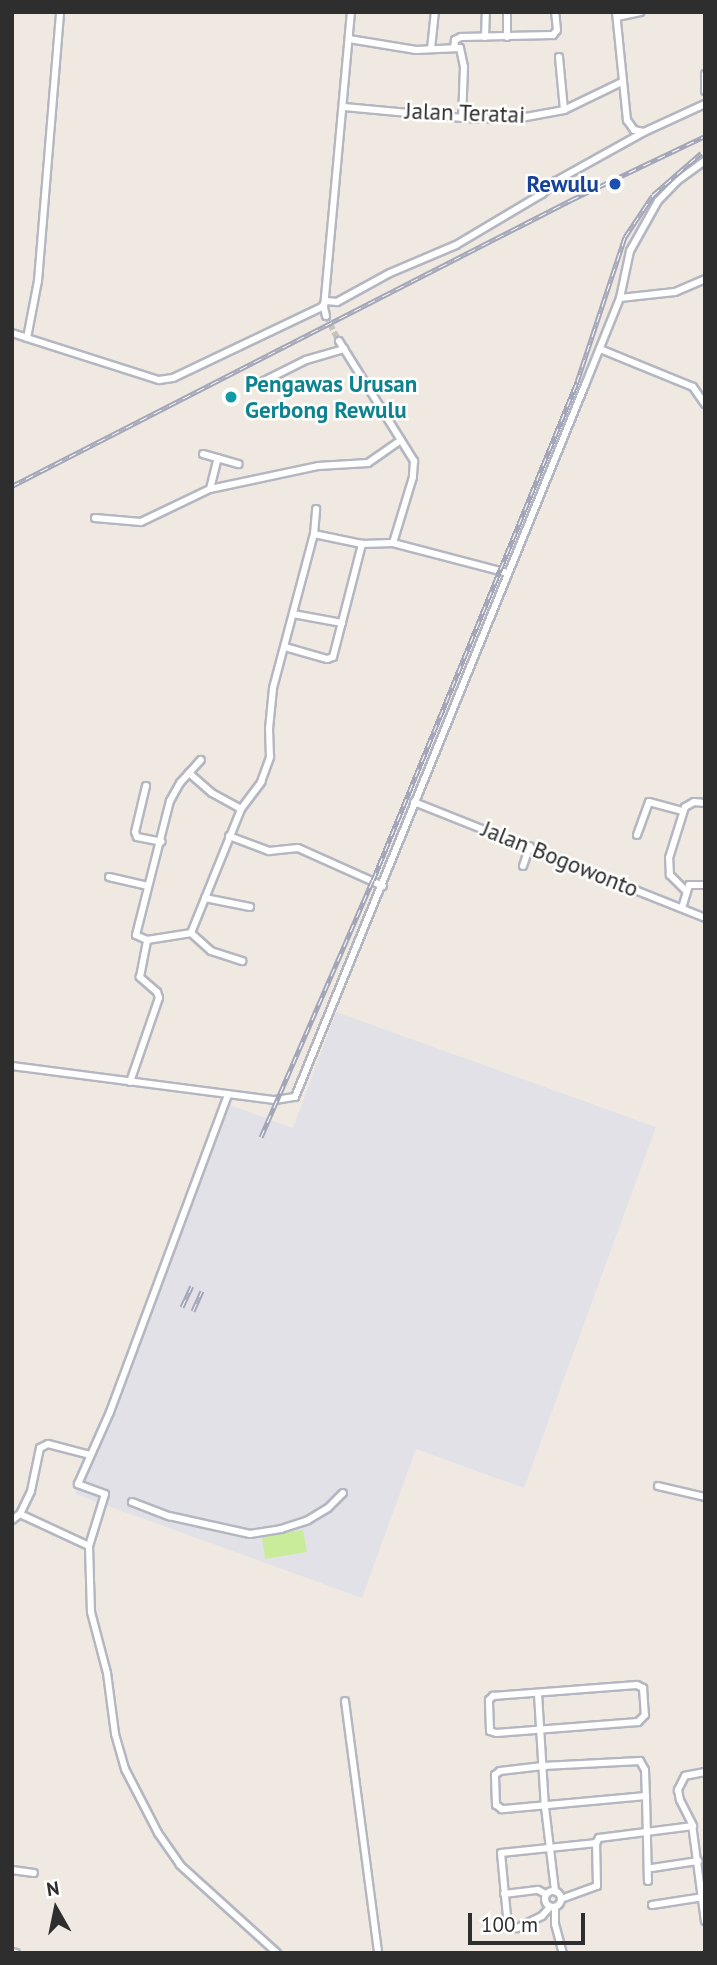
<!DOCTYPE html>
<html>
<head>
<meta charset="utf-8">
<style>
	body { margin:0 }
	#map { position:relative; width:717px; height:1965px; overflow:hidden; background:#efe9e1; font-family:"PT Sans",sans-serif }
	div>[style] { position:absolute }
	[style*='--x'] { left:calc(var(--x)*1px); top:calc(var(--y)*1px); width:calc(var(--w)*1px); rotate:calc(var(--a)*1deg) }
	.industrial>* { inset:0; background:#e3e1e8 }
	.pitch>* { inset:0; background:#c9ec9a }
	.minor-tunnel>* { height:6px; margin-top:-3px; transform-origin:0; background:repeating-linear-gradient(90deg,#c8c4bd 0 6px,transparent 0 9px) }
	.roads { filter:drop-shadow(2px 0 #b4b7c1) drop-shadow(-2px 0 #b4b7c1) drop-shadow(0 2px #b4b7c1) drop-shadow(0 -2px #b4b7c1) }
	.minor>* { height:6px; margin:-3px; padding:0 3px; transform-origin:3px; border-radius:3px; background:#fff }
	.minor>.ring { margin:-3px; padding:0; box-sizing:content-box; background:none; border:6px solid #fff; border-radius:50% }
	.rail>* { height:5px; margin-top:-2.5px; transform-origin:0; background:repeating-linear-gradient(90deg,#fff 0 8px,#a3a6b8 0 16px); box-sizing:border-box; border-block:2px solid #a3a6b8 }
	.dots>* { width:19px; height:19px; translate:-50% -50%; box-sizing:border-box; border:4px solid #fff; border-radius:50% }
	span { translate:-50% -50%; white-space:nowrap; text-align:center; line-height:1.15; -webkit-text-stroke:5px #fff; paint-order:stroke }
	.street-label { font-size:23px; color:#2e2e2e }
	.transit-label { font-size:23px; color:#164399; font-weight:700 }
	.right { translate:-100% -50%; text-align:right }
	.culture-label { font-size:23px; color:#0d838f; font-weight:700 }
	.left { translate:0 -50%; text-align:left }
	.frame { position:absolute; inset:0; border:14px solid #2e2e2e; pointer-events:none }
	.north { position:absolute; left:21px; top:1874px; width:70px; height:70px; -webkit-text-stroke:5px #fff; paint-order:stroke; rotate:351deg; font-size:19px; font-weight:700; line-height:28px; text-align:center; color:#2e2e2e }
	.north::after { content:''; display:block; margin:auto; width:24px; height:32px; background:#2e2e2e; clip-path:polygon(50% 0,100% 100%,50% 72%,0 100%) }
	.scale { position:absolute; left:468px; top:1913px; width:117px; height:32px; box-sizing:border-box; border:4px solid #2e2e2e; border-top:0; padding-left:9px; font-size:21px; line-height:24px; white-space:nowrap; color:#2e2e2e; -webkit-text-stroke:5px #fff; paint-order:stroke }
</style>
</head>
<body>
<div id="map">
	<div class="industrial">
		<i style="clip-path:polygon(336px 1012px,656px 1127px,524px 1488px,416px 1449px,362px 1598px,75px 1494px,129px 1373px,227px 1104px,293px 1128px)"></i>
	</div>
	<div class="pitch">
		<i style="clip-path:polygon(303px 1530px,307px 1552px,265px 1559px,262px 1537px)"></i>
	</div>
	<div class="minor-tunnel">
		<i style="--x:326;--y:316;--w:28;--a:63"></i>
	</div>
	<div class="roads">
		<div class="minor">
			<i style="--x:507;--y:12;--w:25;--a:90"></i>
			<i style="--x:616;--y:12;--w:109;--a:84.2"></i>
			<i style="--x:627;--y:120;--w:12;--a:55"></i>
			<i style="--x:634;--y:130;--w:10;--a:11"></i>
			<i style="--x:617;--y:17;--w:24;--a:-12"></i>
			<i style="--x:485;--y:37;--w:25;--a:-88"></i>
			<i style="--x:349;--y:39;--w:68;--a:9.3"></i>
			<i style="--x:416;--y:50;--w:44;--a:-2.6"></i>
			<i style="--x:460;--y:48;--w:19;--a:78"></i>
			<i style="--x:464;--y:67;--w:51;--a:92.2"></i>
			<i style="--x:454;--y:48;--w:8;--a:-83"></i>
			<i style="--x:455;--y:40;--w:7;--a:-27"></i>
			<i style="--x:461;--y:37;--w:92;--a:-1.2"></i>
			<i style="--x:553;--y:35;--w:6;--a:-51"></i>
			<i style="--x:557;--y:30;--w:18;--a:-96"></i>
			<i style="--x:431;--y:49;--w:37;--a:-84"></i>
			<i style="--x:559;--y:57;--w:53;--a:84.6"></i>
			<i style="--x:705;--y:74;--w:17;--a:90"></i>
			<i style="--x:344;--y:107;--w:119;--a:5.3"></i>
			<i style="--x:462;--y:118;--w:53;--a:1.1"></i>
			<i style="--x:515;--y:119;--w:50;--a:-10.4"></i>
			<i style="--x:564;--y:110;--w:64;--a:-25.8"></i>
			<i style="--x:620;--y:298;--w:55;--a:-6.2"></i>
			<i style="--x:675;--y:292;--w:33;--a:-23"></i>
			<i style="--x:326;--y:316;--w:8;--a:-104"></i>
			<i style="--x:324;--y:308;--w:297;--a:-84.8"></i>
			<i style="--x:12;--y:333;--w:16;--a:18"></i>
			<i style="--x:27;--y:338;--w:58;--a:-79.1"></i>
			<i style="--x:38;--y:281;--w:270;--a:-85.3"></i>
			<i style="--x:27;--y:338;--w:139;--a:17.7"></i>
			<i style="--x:159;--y:380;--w:14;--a:-8"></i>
			<i style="--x:173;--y:378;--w:165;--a:-25.5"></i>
			<i style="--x:322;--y:307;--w:7;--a:-56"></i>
			<i style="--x:326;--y:301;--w:11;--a:5"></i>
			<i style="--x:337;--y:302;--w:60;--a:-28.7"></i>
			<i style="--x:390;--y:273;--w:72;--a:-23"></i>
			<i style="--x:456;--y:245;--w:100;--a:-30.7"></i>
			<i style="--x:542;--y:194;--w:19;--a:-43"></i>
			<i style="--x:556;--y:181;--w:101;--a:-29.1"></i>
			<i style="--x:644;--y:132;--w:67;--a:-24.7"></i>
			<i style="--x:339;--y:341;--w:142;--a:58"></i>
			<i style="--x:414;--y:461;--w:16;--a:94"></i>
			<i style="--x:413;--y:477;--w:69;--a:106.9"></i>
			<i style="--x:600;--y:349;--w:100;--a:22.2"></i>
			<i style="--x:693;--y:387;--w:21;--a:55"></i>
			<i style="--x:264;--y:381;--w:47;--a:-26.6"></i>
			<i style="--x:306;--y:360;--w:40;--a:-16"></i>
			<i style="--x:203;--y:454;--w:37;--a:16"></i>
			<i style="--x:210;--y:489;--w:32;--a:-76"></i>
			<i style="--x:95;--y:518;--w:46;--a:5"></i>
			<i style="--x:141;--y:522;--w:76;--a:-25.6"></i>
			<i style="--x:210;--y:489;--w:110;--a:-12"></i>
			<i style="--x:318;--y:466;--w:50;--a:-3.4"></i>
			<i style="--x:368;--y:463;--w:40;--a:-34.9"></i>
			<i style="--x:314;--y:534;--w:49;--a:11.8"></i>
			<i style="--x:362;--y:544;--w:31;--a:-2"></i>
			<i style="--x:393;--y:543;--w:118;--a:14.7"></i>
			<i style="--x:293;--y:614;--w:50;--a:10.4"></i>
			<i style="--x:285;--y:647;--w:44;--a:15.9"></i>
			<i style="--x:327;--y:659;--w:6;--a:-18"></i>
			<i style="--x:333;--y:657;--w:117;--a:-75.6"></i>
			<i style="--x:189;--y:773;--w:30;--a:41"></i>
			<i style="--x:212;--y:793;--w:33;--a:29"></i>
			<i style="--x:146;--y:786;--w:47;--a:103.4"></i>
			<i style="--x:135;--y:832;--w:5;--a:68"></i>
			<i style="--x:137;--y:837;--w:25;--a:11"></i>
			<i style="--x:414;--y:802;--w:313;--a:21.7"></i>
			<i style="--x:637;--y:835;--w:35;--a:-70"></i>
			<i style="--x:649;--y:802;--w:35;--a:15"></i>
			<i style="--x:229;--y:836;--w:43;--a:20.6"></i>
			<i style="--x:269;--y:851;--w:29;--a:-6"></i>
			<i style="--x:298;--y:848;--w:93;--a:24.1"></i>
			<i style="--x:523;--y:866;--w:21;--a:-71"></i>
			<i style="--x:109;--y:877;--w:40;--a:13"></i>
			<i style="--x:686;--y:891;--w:23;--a:-135"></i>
			<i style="--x:670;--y:875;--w:17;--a:-93"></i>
			<i style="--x:669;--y:858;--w:53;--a:-72.6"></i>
			<i style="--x:685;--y:807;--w:10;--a:-29"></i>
			<i style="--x:694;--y:802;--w:11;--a:5"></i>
			<i style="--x:205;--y:898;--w:46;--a:11.3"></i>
			<i style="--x:682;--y:908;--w:24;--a:-73"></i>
			<i style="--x:689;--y:885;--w:16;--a:0"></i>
			<i style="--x:191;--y:933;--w:134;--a:-68"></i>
			<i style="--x:241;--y:809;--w:34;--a:-53"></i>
			<i style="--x:261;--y:782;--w:27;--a:-70"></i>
			<i style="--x:270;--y:757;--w:28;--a:-92"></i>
			<i style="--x:269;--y:729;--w:41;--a:-84.4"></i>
			<i style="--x:273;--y:688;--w:159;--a:-75.1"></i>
			<i style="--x:314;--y:534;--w:25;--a:-85"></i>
			<i style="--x:147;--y:940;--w:12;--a:-156"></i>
			<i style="--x:136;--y:935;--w:138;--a:-75.8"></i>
			<i style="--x:170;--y:801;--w:21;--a:-61"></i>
			<i style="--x:180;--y:783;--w:31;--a:-48"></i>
			<i style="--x:12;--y:1066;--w:265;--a:7.4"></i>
			<i style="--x:275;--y:1100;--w:20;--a:-9"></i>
			<i style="--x:295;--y:1097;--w:769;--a:-67.84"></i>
			<i style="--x:585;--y:385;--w:94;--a:-68.1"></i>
			<i style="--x:620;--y:298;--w:48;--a:-78"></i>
			<i style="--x:630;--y:251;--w:57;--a:-60.8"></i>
			<i style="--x:658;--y:201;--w:28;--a:-46"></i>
			<i style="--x:677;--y:181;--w:34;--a:-36"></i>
			<i style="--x:130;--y:1082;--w:89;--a:-71"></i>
			<i style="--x:159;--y:998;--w:6;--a:-108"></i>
			<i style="--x:157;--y:992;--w:23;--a:-139"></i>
			<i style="--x:140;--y:977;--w:38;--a:-79"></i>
			<i style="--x:147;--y:940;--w:45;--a:-9"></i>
			<i style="--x:191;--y:933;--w:27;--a:42"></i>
			<i style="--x:211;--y:951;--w:33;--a:18"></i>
			<i style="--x:658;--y:1486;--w:48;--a:13.2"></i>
			<i style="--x:132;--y:1502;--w:40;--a:21"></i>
			<i style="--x:169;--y:1516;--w:83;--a:12.5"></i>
			<i style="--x:250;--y:1534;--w:31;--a:-9"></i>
			<i style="--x:281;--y:1529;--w:28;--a:-18"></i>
			<i style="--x:308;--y:1520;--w:23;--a:-31"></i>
			<i style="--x:328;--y:1508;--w:21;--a:-45"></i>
			<i style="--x:20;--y:1514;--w:76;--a:24.9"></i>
			<i style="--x:89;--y:1546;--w:66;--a:88.3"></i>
			<i style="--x:91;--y:1612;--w:63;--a:75.3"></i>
			<i style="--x:107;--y:1673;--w:62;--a:82.5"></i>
			<i style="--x:115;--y:1734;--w:36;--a:74"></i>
			<i style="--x:125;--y:1769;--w:72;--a:62.7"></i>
			<i style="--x:158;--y:1833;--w:39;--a:55"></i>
			<i style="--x:180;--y:1865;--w:131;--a:42.2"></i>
			<i style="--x:12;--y:1520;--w:10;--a:-37"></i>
			<i style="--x:20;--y:1514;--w:25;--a:-64"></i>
			<i style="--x:31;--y:1491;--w:44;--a:-78.2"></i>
			<i style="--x:40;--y:1448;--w:9;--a:-27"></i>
			<i style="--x:48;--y:1444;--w:43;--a:14.7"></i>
			<i style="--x:89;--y:1546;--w:54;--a:-72.9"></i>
			<i style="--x:105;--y:1494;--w:29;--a:-160"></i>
			<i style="--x:78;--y:1484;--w:79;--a:-66"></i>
			<i style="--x:110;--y:1412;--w:339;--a:-69.6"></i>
			<i style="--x:637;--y:1685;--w:7;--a:27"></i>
			<i style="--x:643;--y:1688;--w:27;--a:86"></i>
			<i style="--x:645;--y:1715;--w:10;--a:135"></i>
			<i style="--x:638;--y:1722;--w:142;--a:175.6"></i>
			<i style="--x:496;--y:1733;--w:6;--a:-162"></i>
			<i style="--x:490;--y:1731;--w:31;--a:-92"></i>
			<i style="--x:489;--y:1700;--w:6;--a:-45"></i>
			<i style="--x:493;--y:1696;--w:144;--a:-4.4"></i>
			<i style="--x:538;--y:1694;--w:113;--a:86.5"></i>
			<i style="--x:545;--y:1807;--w:85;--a:83.2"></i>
			<i style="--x:345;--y:1701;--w:254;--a:82.5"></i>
			<i style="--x:705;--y:1772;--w:20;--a:169"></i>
			<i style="--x:685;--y:1776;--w:16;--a:117"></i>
			<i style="--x:678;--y:1790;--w:10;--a:79"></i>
			<i style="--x:680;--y:1800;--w:27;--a:63"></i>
			<i style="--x:692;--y:1824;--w:98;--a:82.4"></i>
			<i style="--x:646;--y:1796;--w:145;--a:174.8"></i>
			<i style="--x:502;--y:1809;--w:7;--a:-146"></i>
			<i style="--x:496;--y:1805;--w:30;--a:-92"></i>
			<i style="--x:495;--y:1775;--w:6;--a:-39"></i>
			<i style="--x:500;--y:1771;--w:43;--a:-6.6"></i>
			<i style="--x:543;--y:1766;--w:97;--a:-3"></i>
			<i style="--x:640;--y:1761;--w:10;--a:61"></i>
			<i style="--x:645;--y:1770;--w:26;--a:88"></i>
			<i style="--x:646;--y:1796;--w:85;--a:88.7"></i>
			<i style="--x:652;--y:1868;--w:47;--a:-8.7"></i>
			<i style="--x:12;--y:1870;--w:22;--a:8"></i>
			<i class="ring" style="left:545px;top:1891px;width:10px;height:10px"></i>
			<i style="--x:504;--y:1894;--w:34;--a:-7"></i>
			<i style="--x:538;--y:1890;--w:9;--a:27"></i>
			<i style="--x:561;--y:1899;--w:38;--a:-20"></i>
			<i style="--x:597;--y:1886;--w:43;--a:-91.3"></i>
			<i style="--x:596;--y:1843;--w:6;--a:-59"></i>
			<i style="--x:599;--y:1838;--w:95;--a:-7.3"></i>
			<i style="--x:652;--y:1905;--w:52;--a:-8.9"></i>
			<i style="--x:550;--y:1907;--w:12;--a:132"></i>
			<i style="--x:542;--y:1916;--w:28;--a:154"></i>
			<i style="--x:517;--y:1928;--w:9;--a:-174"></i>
			<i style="--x:508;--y:1927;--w:74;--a:-95.4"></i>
			<i style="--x:501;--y:1853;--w:96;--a:-6"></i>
			<i style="--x:555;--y:1907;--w:17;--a:90"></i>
			<i style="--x:555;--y:1924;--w:30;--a:75"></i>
			<i style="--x:12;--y:1952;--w:4;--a:14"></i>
		</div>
	</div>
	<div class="rail">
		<i style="--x:12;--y:486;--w:628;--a:-27.1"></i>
		<i style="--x:571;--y:200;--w:148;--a:-25.5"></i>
		<i style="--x:261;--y:1137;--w:280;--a:-66.5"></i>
		<i style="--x:373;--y:880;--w:538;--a:-67.72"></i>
		<i style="--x:577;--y:382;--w:153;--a:-71.7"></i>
		<i style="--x:625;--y:237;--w:50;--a:-56.3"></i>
		<i style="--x:653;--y:195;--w:64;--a:-41.2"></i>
		<i style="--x:182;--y:1307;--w:23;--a:-65"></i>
		<i style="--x:193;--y:1311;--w:22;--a:-66"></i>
	</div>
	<div class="dots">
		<i style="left:615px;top:184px;background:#1a4fb4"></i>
		<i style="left:231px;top:397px;background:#0f9aa8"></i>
	</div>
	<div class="street-label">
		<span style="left:465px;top:113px;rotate:2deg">Jalan Teratai</span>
		<span style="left:560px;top:859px;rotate:22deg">Jalan Bogowonto</span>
	</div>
	<div class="transit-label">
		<span class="right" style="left:599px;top:184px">Rewulu</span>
	</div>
	<div class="culture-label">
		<span class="left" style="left:245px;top:397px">Pengawas Urusan<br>Gerbong Rewulu</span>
	</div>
	<div class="frame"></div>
	<div class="north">N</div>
	<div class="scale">100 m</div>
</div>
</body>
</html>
